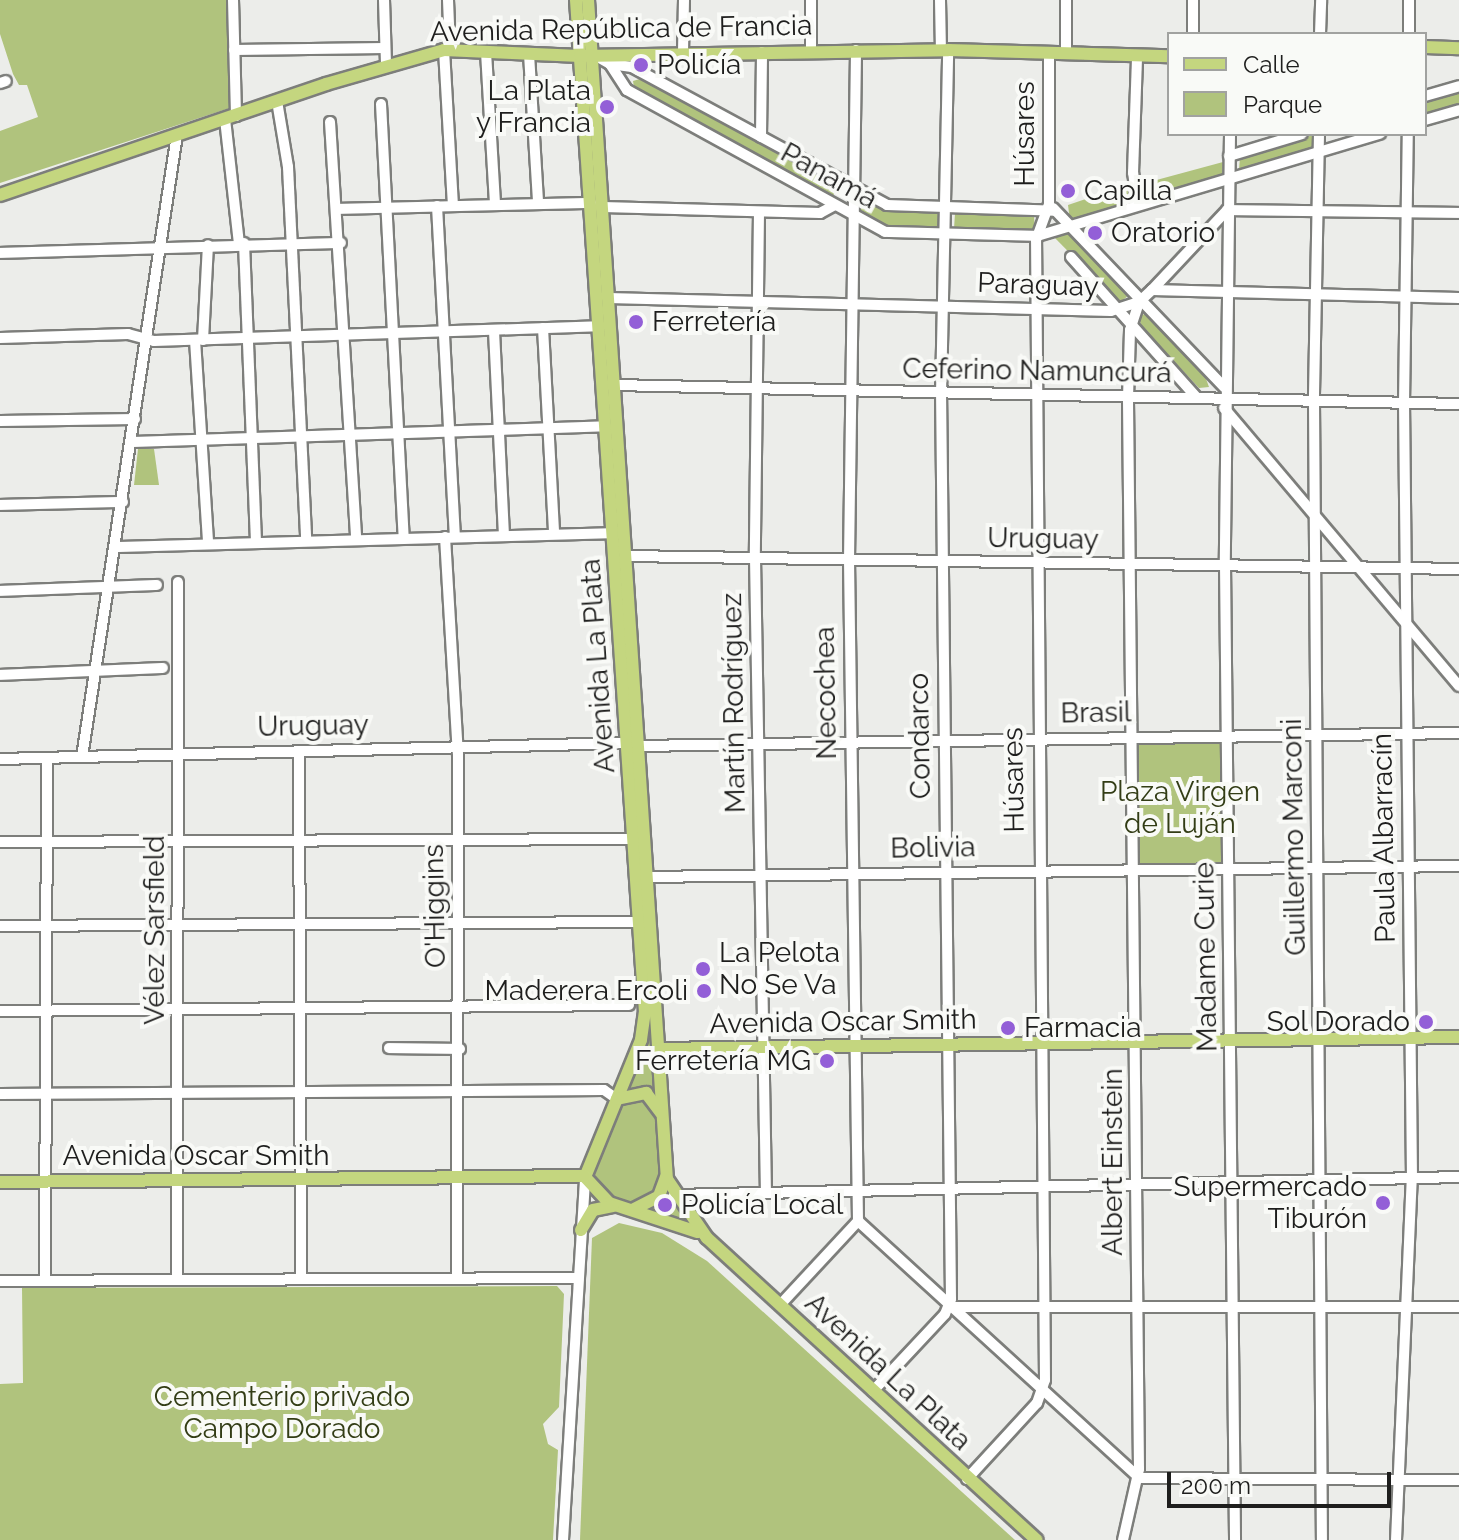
<!DOCTYPE html>
<html>
<head>
<meta charset="utf-8">
<style>
	body { margin:0 }
	#map { position:relative; width:1459px; height:1540px; overflow:hidden; background:#ecedea; font-family:Raleway,sans-serif }
	div>[style] { position:absolute }
	[style*='--x'] { left:calc(var(--x)*1px); top:calc(var(--y)*1px); width:calc(var(--w)*1px); rotate:calc(var(--a)*1deg) }
	.green>* { inset:0; background:#b0c37d }
	.roads { filter:drop-shadow(2px 0 #7d7e7b) drop-shadow(-2px 0 #7d7e7b) drop-shadow(0 2px #7d7e7b) drop-shadow(0 -2px #7d7e7b) }
	.minor>* { height:10px; margin:-5px; padding:0 5px; transform-origin:5px; border-radius:5px; background:#fff }
	.major>* { height:12px; margin:-6px; padding:0 6px; transform-origin:6px; border-radius:6px; background:#c4d67f }
	.dots>* { width:22px; height:22px; translate:-50% -50%; box-sizing:border-box; border:4px solid #f9faf7; border-radius:50% }
	span { translate:-50% -50%; white-space:nowrap; text-align:center; line-height:1.15; -webkit-text-stroke:8px #f9faf7; paint-order:stroke }
	.street-label { font-size:28px; color:#1e1e1d }
	.poi-label { font-size:28px; color:#1e1e1d }
	.left { translate:0 -50%; text-align:left }
	.right { translate:-100% -50%; text-align:right }
	.park-label { font-size:28px; color:#333d16 }
	.legend { position:absolute; left:1167px; top:32px; width:260px; height:104px; box-sizing:border-box; background:#f9faf7; border:2px solid #a1a2a0; margin:0; padding:10px 14px; list-style:none; font-size:24px; color:#1e1e1d }
	.legend li { display:flex; align-items:center; gap:16px; height:40px }
	.legend b { width:40px; border:2px solid #a1a2a0 }
	.scale { position:absolute; left:1167px; top:1472px; width:224px; height:36px; box-sizing:border-box; border:4px solid #1e1e1d; border-top:0; padding-left:10px; font-size:24px; line-height:28px; white-space:nowrap; color:#1e1e1d; -webkit-text-stroke:6px #f9faf7; paint-order:stroke }
</style>
</head>
<body>
<div id="map">
	<div class="green">
		<i style="clip-path:polygon(0 0,231px 0,233px 107px,0 183px,0 131px,38px 117px,27px 85px,19px 85px,13px 74px,0 34px)"></i>
		<i style="clip-path:polygon(643px 78px,833px 182px,834px 198px,634px 87px,633px 81px)"></i>
		<i style="clip-path:polygon(589px 82px,657px 1097px,623px 1093px,645px 1041px)"></i>
		<i style="clip-path:polygon(1459px 90px,1459px 105px,1425px 117px,1425px 100px)"></i>
		<i style="clip-path:polygon(1313px 135px,1314px 149px,1239px 170px,1240px 157px)"></i>
		<i style="clip-path:polygon(1223px 162px,1222px 174px,1141px 199px,1138px 185px)"></i>
		<i style="clip-path:polygon(1127px 185px,1129px 203px,1070px 221px,1068px 205px)"></i>
		<i style="clip-path:polygon(863px 199px,882px 208px,938px 212px,938px 229px,880px 225px,860px 214px)"></i>
		<i style="clip-path:polygon(955px 213px,1034px 216px,1035px 230px,954px 229px)"></i>
		<i style="clip-path:polygon(1065px 232px,1071px 235px,1128px 296px,1119px 303px,1052px 235px)"></i>
		<i style="clip-path:polygon(1145px 314px,1205px 376px,1209px 387px,1199px 388px,1141px 326px,1139px 316px)"></i>
		<i style="clip-path:polygon(138px 449px,154px 449px,159px 485px,134px 485px)"></i>
		<i style="clip-path:polygon(1228px 735px,1228px 868px,1133px 870px,1132px 737px)"></i>
		<i style="clip-path:polygon(635px 1096px,651px 1102px,659px 1118px,661px 1179px,655px 1195px,636px 1204px,612px 1200px,594px 1174px,619px 1108px)"></i>
		<i style="clip-path:polygon(668px 1193px,689px 1222px,688px 1223px,651px 1210px)"></i>
		<i style="clip-path:polygon(619px 1223px,662px 1233px,707px 1261px,1015px 1540px,580px 1540px,592px 1238px)"></i>
		<i style="clip-path:polygon(557px 1286px,564px 1294px,559px 1407px,543px 1424px,548px 1444px,558px 1450px,553px 1540px,0 1540px,0 1384px,23px 1383px,22px 1288px)"></i>
	</div>
	<div class="roads">
		<div class="minor">
			<i style="--x:233;--y:0;--w:116;--a:88.5"></i>
			<i style="--x:384;--y:0;--w:65;--a:88.2"></i>
			<i style="--x:448;--y:0;--w:50;--a:87.7"></i>
			<i style="--x:811;--y:0;--w:51;--a:90"></i>
			<i style="--x:940;--y:0;--w:51;--a:88.9"></i>
			<i style="--x:1409;--y:0;--w:34;--a:90"></i>
			<i style="--x:1193;--y:34;--w:34;--a:-90"></i>
			<i style="--x:1320;--y:34;--w:34;--a:-88"></i>
			<i style="--x:234;--y:50;--w:151;--a:-0.8"></i>
			<i style="--x:444;--y:50;--w:155;--a:86.7"></i>
			<i style="--x:486;--y:52;--w:152;--a:86.6"></i>
			<i style="--x:683;--y:52;--w:52;--a:-88.9"></i>
			<i style="--x:1066;--y:53;--w:53;--a:-90"></i>
			<i style="--x:529;--y:54;--w:149;--a:86.5"></i>
			<i style="--x:596;--y:56;--w:16;--a:30"></i>
			<i style="--x:610;--y:64;--w:31;--a:57"></i>
			<i style="--x:627;--y:90;--w:294;--a:28.8"></i>
			<i style="--x:885;--y:232;--w:152;--a:1.5"></i>
			<i style="--x:1037;--y:236;--w:358;--a:-16.6"></i>
			<i style="--x:610;--y:64;--w:22;--a:8"></i>
			<i style="--x:632;--y:67;--w:290;--a:28.4"></i>
			<i style="--x:887;--y:205;--w:168;--a:2"></i>
			<i style="--x:0;--y:83;--w:6;--a:-18"></i>
			<i style="--x:1425;--y:96;--w:35;--a:-16"></i>
			<i style="--x:277;--y:101;--w:67;--a:80.5"></i>
			<i style="--x:288;--y:167;--w:374;--a:87.2"></i>
			<i style="--x:381;--y:104;--w:434;--a:87"></i>
			<i style="--x:225;--y:119;--w:125;--a:83.6"></i>
			<i style="--x:1425;--y:120;--w:35;--a:-16"></i>
			<i style="--x:330;--y:122;--w:418;--a:86.4"></i>
			<i style="--x:1230;--y:134;--w:431;--a:90.7"></i>
			<i style="--x:1225;--y:565;--w:975;--a:89.41"></i>
			<i style="--x:1319;--y:134;--w:269;--a:91.1"></i>
			<i style="--x:1314;--y:403;--w:1137;--a:89.6"></i>
			<i style="--x:761;--y:137;--w:85;--a:-89.3"></i>
			<i style="--x:1229;--y:156;--w:76;--a:-16.8"></i>
			<i style="--x:1137;--y:204;--w:31;--a:-97"></i>
			<i style="--x:1133;--y:173;--w:117;--a:-88"></i>
			<i style="--x:437;--y:206;--w:330;--a:86.9"></i>
			<i style="--x:603;--y:207;--w:217;--a:1.6"></i>
			<i style="--x:820;--y:213;--w:15;--a:-28"></i>
			<i style="--x:1053;--y:208;--w:248;--a:46.3"></i>
			<i style="--x:339;--y:209;--w:252;--a:-1.4"></i>
			<i style="--x:759;--y:212;--w:346;--a:90.7"></i>
			<i style="--x:755;--y:558;--w:635;--a:89.01"></i>
			<i style="--x:244;--y:243;--w:299;--a:87.7"></i>
			<i style="--x:0;--y:253;--w:341;--a:-1.7"></i>
			<i style="--x:1071;--y:257;--w:188;--a:48.2"></i>
			<i style="--x:1152;--y:290;--w:110;--a:-46.8"></i>
			<i style="--x:1227;--y:210;--w:232;--a:0.7"></i>
			<i style="--x:608;--y:298;--w:503;--a:1.48"></i>
			<i style="--x:1111;--y:311;--w:29;--a:-18"></i>
			<i style="--x:1139;--y:302;--w:18;--a:-43"></i>
			<i style="--x:1152;--y:290;--w:307;--a:1.5"></i>
			<i style="--x:543;--y:328;--w:206;--a:86.9"></i>
			<i style="--x:494;--y:331;--w:204;--a:87.2"></i>
			<i style="--x:0;--y:338;--w:128;--a:-1.8"></i>
			<i style="--x:128;--y:334;--w:27;--a:15"></i>
			<i style="--x:154;--y:341;--w:444;--a:-1.9"></i>
			<i style="--x:195;--y:340;--w:203;--a:86.3"></i>
			<i style="--x:203;--y:340;--w:95;--a:-87"></i>
			<i style="--x:614;--y:385;--w:845;--a:1.29"></i>
			<i style="--x:1224;--y:408;--w:364;--a:49.8"></i>
			<i style="--x:0;--y:421;--w:135;--a:-0.8"></i>
			<i style="--x:133;--y:442;--w:473;--a:-1.9"></i>
			<i style="--x:0;--y:505;--w:123;--a:-1.4"></i>
			<i style="--x:445;--y:537;--w:217;--a:86.6"></i>
			<i style="--x:458;--y:754;--w:522;--a:90.11"></i>
			<i style="--x:115;--y:547;--w:498;--a:-1.6"></i>
			<i style="--x:626;--y:556;--w:833;--a:0.89"></i>
			<i style="--x:0;--y:591;--w:157;--a:-2.2"></i>
			<i style="--x:0;--y:675;--w:163;--a:-2.5"></i>
			<i style="--x:638;--y:746;--w:821;--a:-0.91"></i>
			<i style="--x:299;--y:751;--w:527;--a:89.78"></i>
			<i style="--x:82;--y:757;--w:629;--a:-81.32"></i>
			<i style="--x:0;--y:759;--w:628;--a:-1.46"></i>
			<i style="--x:0;--y:842;--w:633;--a:-0.27"></i>
			<i style="--x:647;--y:877;--w:812;--a:-0.78"></i>
			<i style="--x:0;--y:926;--w:639;--a:-0.36"></i>
			<i style="--x:0;--y:1011;--w:629;--a:-0.55"></i>
			<i style="--x:389;--y:1048;--w:71;--a:0.8"></i>
			<i style="--x:0;--y:1094;--w:604;--a:-0.38"></i>
			<i style="--x:604;--y:1090;--w:16;--a:35"></i>
			<i style="--x:674;--y:1195;--w:785;--a:-1.31"></i>
			<i style="--x:858;--y:1221;--w:381;--a:42.4"></i>
			<i style="--x:1139;--y:1478;--w:320;--a:0.4"></i>
			<i style="--x:177;--y:1279;--w:697;--a:-89.92"></i>
			<i style="--x:45;--y:1280;--w:519;--a:-89.78"></i>
			<i style="--x:0;--y:1281;--w:578;--a:-0.3"></i>
			<i style="--x:780;--y:1305;--w:115;--a:-47.1"></i>
			<i style="--x:858;--y:1221;--w:661;--a:-90.78"></i>
			<i style="--x:849;--y:560;--w:510;--a:-89.21"></i>
			<i style="--x:950;--y:1307;--w:509;--a:0"></i>
			<i style="--x:873;--y:1391;--w:105;--a:-46.9"></i>
			<i style="--x:945;--y:1314;--w:16;--a:-68"></i>
			<i style="--x:951;--y:1299;--w:905;--a:-90.63"></i>
			<i style="--x:941;--y:394;--w:344;--a:-88.8"></i>
			<i style="--x:967;--y:1479;--w:103;--a:-47.4"></i>
			<i style="--x:1037;--y:1403;--w:24;--a:-71"></i>
			<i style="--x:1045;--y:1380;--w:1140;--a:-90.45"></i>
			<i style="--x:1036;--y:240;--w:38;--a:-70"></i>
			<i style="--x:1049;--y:204;--w:151;--a:-90"></i>
			<i style="--x:563;--y:1540;--w:364;--a:-86.5"></i>
			<i style="--x:1123;--y:1540;--w:73;--a:-77.3"></i>
			<i style="--x:1139;--y:1469;--w:1071;--a:-90.59"></i>
			<i style="--x:1128;--y:398;--w:68;--a:-88.3"></i>
			<i style="--x:1130;--y:330;--w:29;--a:-72"></i>
			<i style="--x:1396;--y:1540;--w:361;--a:-87.5"></i>
			<i style="--x:1412;--y:1179;--w:775;--a:-90.59"></i>
			<i style="--x:1404;--y:404;--w:270;--a:-89.2"></i>
		</div>
		<div class="major">
			<i style="--x:576;--y:0;--w:1013;--a:86.1"></i>
			<i style="--x:645;--y:1011;--w:29;--a:98"></i>
			<i style="--x:641;--y:1040;--w:148;--a:112.2"></i>
			<i style="--x:585;--y:1177;--w:35;--a:47"></i>
			<i style="--x:609;--y:1203;--w:93;--a:18.2"></i>
			<i style="--x:588;--y:0;--w:1182;--a:86.17"></i>
			<i style="--x:667;--y:1179;--w:71;--a:55.9"></i>
			<i style="--x:707;--y:1238;--w:447;--a:42.5"></i>
			<i style="--x:1425;--y:47;--w:34;--a:2"></i>
			<i style="--x:0;--y:195;--w:344;--a:-18.8"></i>
			<i style="--x:326;--y:84;--w:123;--a:-16.1"></i>
			<i style="--x:444;--y:50;--w:136;--a:2.5"></i>
			<i style="--x:580;--y:56;--w:368;--a:-0.9"></i>
			<i style="--x:948;--y:50;--w:221;--a:1.6"></i>
			<i style="--x:659;--y:1049;--w:800;--a:-0.86"></i>
			<i style="--x:617;--y:1099;--w:30;--a:-12"></i>
			<i style="--x:646;--y:1093;--w:25;--a:53"></i>
			<i style="--x:0;--y:1182;--w:585;--a:-0.59"></i>
			<i style="--x:634;--y:1209;--w:28;--a:-27"></i>
			<i style="--x:659;--y:1196;--w:20;--a:-70"></i>
			<i style="--x:581;--y:1230;--w:23;--a:-59"></i>
			<i style="--x:593;--y:1210;--w:20;--a:-11"></i>
		</div>
	</div>
	<div class="dots">
		<i style="left:641px;top:65px;background:#935fd7"></i>
		<i style="left:607px;top:107px;background:#935fd7"></i>
		<i style="left:1068px;top:191px;background:#935fd7"></i>
		<i style="left:1095px;top:233px;background:#935fd7"></i>
		<i style="left:636px;top:322px;background:#935fd7"></i>
		<i style="left:703px;top:969px;background:#935fd7"></i>
		<i style="left:704px;top:991px;background:#935fd7"></i>
		<i style="left:1426px;top:1022px;background:#935fd7"></i>
		<i style="left:1008px;top:1028px;background:#935fd7"></i>
		<i style="left:827px;top:1061px;background:#935fd7"></i>
		<i style="left:1383px;top:1203px;background:#935fd7"></i>
		<i style="left:665px;top:1205px;background:#935fd7"></i>
	</div>
	<div class="street-label">
		<span style="left:621px;top:29px;rotate:-1deg">Avenida República de Francia</span>
		<span style="left:1025px;top:134px;rotate:-90deg">Húsares</span>
		<span style="left:829px;top:176px;rotate:29deg">Panamá</span>
		<span style="left:1038px;top:285px;rotate:2deg">Paraguay</span>
		<span style="left:1037px;top:371px;rotate:1deg">Ceferino Namuncurá</span>
		<span style="left:1043px;top:539px;rotate:1deg">Uruguay</span>
		<span style="left:598px;top:666px;rotate:-94deg">Avenida La Plata</span>
		<span style="left:826px;top:693px;rotate:-91deg">Necochea</span>
		<span style="left:734px;top:703px;rotate:-91deg">Martín Rodríguez</span>
		<span style="left:1096px;top:713px;rotate:-1deg">Brasil</span>
		<span style="left:313px;top:726px;rotate:-1deg">Uruguay</span>
		<span style="left:920px;top:736px;rotate:-91deg">Condarco</span>
		<span style="left:1014px;top:780px;rotate:-91deg">Húsares</span>
		<span style="left:1294px;top:837px;rotate:-91deg">Guillermo Marconi</span>
		<span style="left:1384px;top:838px;rotate:-91deg">Paula Albarracín</span>
		<span style="left:933px;top:848px;rotate:-1deg">Bolivia</span>
		<span style="left:435px;top:906px;rotate:-91deg">O'Higgins</span>
		<span style="left:155px;top:930px;rotate:-90deg">Vélez Sarsfield</span>
		<span style="left:1206px;top:957px;rotate:-91deg">Madame Curie</span>
		<span style="left:843px;top:1022px;rotate:-1deg">Avenida Oscar Smith</span>
		<span style="left:196px;top:1156px">Avenida Oscar Smith</span>
		<span style="left:1113px;top:1162px;rotate:-90deg">Albert Einstein</span>
		<span style="left:888px;top:1372px;rotate:43deg">Avenida La Plata</span>
	</div>
	<div class="poi-label">
		<span class="left" style="left:657px;top:65px">Policía</span>
		<span class="right" style="left:591px;top:107px">La Plata<br>y Francia</span>
		<span class="left" style="left:1084px;top:191px">Capilla</span>
		<span class="left" style="left:1111px;top:233px">Oratorio</span>
		<span class="left" style="left:652px;top:322px">Ferretería</span>
		<span class="left" style="left:719px;top:969px">La Pelota<br>No Se Va</span>
		<span class="right" style="left:688px;top:991px">Maderera Ercoli</span>
		<span class="right" style="left:1410px;top:1022px">Sol Dorado</span>
		<span class="left" style="left:1024px;top:1028px">Farmacia</span>
		<span class="right" style="left:811px;top:1061px">Ferretería MG</span>
		<span class="right" style="left:1367px;top:1203px">Supermercado<br>Tiburón</span>
		<span class="left" style="left:681px;top:1205px">Policía Local</span>
	</div>
	<div class="park-label">
		<span style="left:1180px;top:808px">Plaza Virgen<br>de Luján</span>
		<span style="left:282px;top:1413px">Cementerio privado<br>Campo Dorado</span>
	</div>
	<ul class="legend">
	<li><b style="height:10px;background:#c4d67f"></b>Calle</li>
	<li><b style="height:22px;background:#b0c37d"></b>Parque</li>
	</ul>
	<div class="scale">200 m</div>
</div>
</body>
</html>
